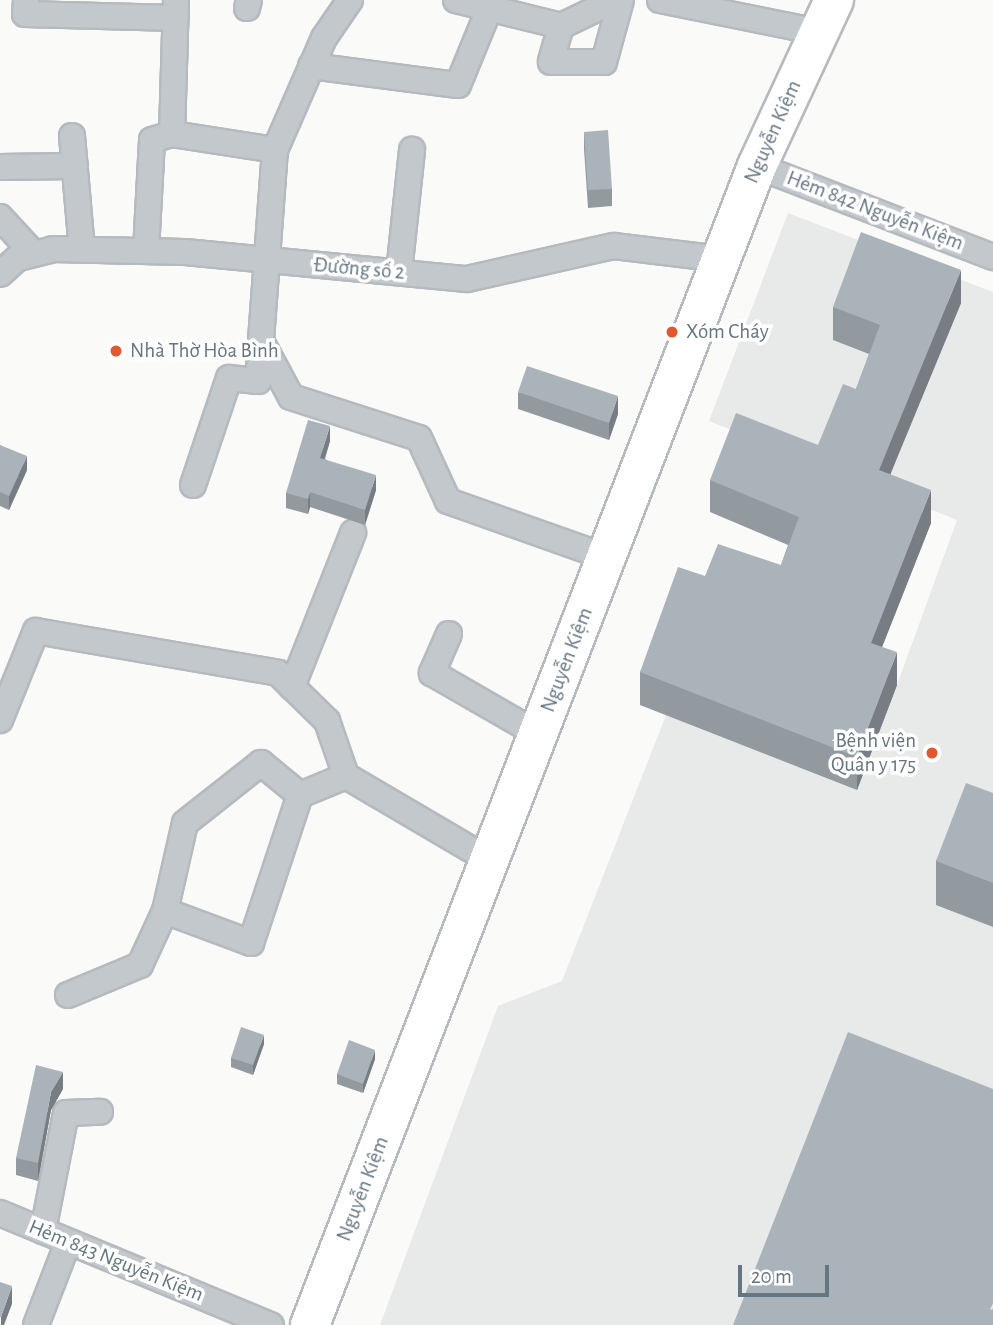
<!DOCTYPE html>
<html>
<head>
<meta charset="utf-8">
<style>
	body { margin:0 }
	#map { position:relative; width:993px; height:1325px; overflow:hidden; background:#fafaf8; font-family:"Alegreya Sans",sans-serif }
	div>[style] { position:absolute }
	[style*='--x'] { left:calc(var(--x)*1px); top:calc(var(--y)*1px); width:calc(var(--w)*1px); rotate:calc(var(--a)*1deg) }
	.built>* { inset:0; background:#e8e9e9 }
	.roads { filter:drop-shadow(2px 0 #b5babe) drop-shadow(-2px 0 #b5babe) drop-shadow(0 2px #b5babe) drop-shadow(0 -2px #b5babe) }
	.minor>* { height:24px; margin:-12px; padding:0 12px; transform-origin:12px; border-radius:12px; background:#c3c8cc }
	.primary>* { height:38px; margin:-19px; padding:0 19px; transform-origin:19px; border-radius:19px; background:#fff }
	.wall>* { inset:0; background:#929a9f }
	.shaded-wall>* { inset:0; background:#777d82 }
	.building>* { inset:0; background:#aab3b9 }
	.dots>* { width:19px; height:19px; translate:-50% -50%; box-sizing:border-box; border:4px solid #fff; border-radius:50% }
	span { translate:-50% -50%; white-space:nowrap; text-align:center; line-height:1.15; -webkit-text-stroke:7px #fff; paint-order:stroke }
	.street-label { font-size:21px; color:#657683 }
	.poi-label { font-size:21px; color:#657683 }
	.left { translate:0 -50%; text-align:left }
	.right { translate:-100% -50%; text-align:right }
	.scale { position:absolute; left:738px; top:1265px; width:91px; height:32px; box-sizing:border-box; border:4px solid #657683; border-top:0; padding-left:9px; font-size:21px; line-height:24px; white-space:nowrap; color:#657683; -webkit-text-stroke:5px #fff; paint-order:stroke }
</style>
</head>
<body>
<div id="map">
	<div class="built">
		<i style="clip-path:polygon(788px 213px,993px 292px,993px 1325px,380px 1325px,498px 1006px,562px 981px,666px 715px,897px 685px,957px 520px,709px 421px)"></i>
	</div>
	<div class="roads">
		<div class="minor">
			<i style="--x:26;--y:0;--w:14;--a:94"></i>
			<i style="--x:25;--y:14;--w:151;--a:1.5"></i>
			<i style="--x:456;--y:0;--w:108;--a:13.9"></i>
			<i style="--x:561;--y:26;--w:60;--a:-25.7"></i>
			<i style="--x:660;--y:0;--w:162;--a:11.4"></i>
			<i style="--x:247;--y:8;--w:8;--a:-76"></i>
			<i style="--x:561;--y:26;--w:37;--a:106"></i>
			<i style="--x:551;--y:62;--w:53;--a:0"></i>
			<i style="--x:604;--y:62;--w:64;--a:-74.7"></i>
			<i style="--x:311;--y:66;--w:148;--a:7.4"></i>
			<i style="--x:458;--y:85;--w:84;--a:-67.7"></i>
			<i style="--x:172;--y:134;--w:104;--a:8.8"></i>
			<i style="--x:72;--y:136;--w:114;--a:85"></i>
			<i style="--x:757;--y:166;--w:253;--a:21.1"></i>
			<i style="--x:0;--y:167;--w:75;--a:-0.8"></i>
			<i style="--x:0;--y:217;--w:50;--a:47.4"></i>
			<i style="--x:146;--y:251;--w:111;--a:-86.9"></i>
			<i style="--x:152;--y:140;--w:21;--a:-17"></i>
			<i style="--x:172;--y:134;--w:134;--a:-88.3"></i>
			<i style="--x:399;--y:272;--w:123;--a:-83.9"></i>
			<i style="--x:0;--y:274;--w:24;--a:-42"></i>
			<i style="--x:18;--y:258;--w:36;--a:-14"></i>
			<i style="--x:53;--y:249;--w:132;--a:1.3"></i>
			<i style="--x:185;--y:252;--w:283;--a:5.5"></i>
			<i style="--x:467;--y:279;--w:151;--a:-12.7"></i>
			<i style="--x:614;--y:246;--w:108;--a:6.9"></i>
			<i style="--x:262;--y:343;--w:61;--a:61.8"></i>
			<i style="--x:291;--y:397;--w:134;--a:17.8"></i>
			<i style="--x:419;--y:438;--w:69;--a:65.3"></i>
			<i style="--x:448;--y:501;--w:168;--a:19.5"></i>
			<i style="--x:193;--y:485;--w:113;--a:-71.4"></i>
			<i style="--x:229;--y:378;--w:29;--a:6"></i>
			<i style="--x:258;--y:381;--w:232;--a:-85.8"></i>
			<i style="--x:275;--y:150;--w:122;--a:-66.4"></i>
			<i style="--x:324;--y:38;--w:46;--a:-55.6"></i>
			<i style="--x:449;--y:634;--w:43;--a:113.6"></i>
			<i style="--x:432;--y:673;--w:122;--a:29.9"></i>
			<i style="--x:292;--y:687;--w:166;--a:-68.4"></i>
			<i style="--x:0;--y:720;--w:96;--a:-68"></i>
			<i style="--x:36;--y:631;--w:246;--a:9.8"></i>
			<i style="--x:278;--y:673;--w:69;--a:44.4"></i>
			<i style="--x:327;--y:721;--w:58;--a:70.9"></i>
			<i style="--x:346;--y:776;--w:166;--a:30.4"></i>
			<i style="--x:165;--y:911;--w:90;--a:-77.2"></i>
			<i style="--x:185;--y:823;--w:97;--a:-38.3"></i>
			<i style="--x:261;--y:763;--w:50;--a:39.4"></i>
			<i style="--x:68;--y:995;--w:78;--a:-22.6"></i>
			<i style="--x:140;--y:965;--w:60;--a:-65.2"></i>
			<i style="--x:165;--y:911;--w:92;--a:20.4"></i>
			<i style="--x:251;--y:943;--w:156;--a:-71.7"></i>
			<i style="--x:300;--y:795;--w:50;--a:-22.4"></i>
			<i style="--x:0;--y:1213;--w:293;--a:22.5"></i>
			<i style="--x:43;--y:1231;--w:120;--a:-79"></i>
			<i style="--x:66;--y:1113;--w:34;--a:-2"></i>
			<i style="--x:36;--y:1325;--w:89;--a:-68.9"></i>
		</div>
		<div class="primary">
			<i style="--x:310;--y:1325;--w:1242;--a:-68.91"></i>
			<i style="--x:757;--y:166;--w:183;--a:-65.1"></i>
		</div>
	</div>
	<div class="wall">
		<i style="clip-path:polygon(584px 132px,612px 189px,612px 206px,588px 208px,584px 149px)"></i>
		<i style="clip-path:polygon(961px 303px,890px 474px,931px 523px,882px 647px,897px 685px,857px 790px,640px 705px,640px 672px,705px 576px,781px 565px,788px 545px,710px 512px,710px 480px,818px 445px,856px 389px,869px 354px,833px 340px,833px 307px)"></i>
		<i style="clip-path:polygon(518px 392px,618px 414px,609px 440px,518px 409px)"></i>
		<i style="clip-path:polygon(330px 441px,325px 459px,376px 490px,365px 525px,310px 507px,308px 514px,286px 508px,286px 493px)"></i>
		<i style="clip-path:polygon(0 445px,27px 470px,9px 510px,0 506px)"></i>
		<i style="clip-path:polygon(993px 793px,993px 927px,936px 905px,936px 861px)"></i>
		<i style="clip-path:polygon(264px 1044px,253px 1075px,231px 1067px,231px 1058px)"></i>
		<i style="clip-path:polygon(375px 1059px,363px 1093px,337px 1084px,337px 1074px)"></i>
		<i style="clip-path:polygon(63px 1089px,51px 1110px,38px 1181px,16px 1175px,16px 1158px)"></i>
	</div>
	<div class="shaded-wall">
		<i style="clip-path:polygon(961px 270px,961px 303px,879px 502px,879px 470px)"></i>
		<i style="clip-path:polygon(618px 396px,618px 414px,609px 440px,609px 423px)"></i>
		<i style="clip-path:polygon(330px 426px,330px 441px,320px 473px,320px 458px)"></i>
		<i style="clip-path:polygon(27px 456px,27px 470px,9px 510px,9px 496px)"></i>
		<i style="clip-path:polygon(376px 475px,376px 490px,365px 525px,365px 510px)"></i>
		<i style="clip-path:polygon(931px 490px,931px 523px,871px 675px,871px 643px)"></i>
		<i style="clip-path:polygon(310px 492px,310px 507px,308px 514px,308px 499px)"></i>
		<i style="clip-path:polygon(897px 652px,897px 685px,857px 790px,857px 757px)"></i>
		<i style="clip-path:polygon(264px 1035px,264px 1044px,253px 1075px,253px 1065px)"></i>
		<i style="clip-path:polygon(375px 1050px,375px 1059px,363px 1093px,363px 1084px)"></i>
		<i style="clip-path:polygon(63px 1072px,63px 1089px,51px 1110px,38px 1181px,38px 1163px,51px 1092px)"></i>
		<i style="clip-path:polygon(12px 1286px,12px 1304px,4px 1325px,1px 1325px,1px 1317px)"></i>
	</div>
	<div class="building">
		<i style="clip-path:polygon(608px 130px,612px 189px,588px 190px,584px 132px)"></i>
		<i style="clip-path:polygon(861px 232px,961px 270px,879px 470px,931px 490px,871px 643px,897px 652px,857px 757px,640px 672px,678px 567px,705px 576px,718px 544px,781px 565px,799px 517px,710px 480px,736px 413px,818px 445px,843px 384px,856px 389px,880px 325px,833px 307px)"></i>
		<i style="clip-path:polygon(527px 366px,618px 396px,609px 423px,518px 392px)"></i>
		<i style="clip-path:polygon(308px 420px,330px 426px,320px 458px,376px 475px,365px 510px,310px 492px,308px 499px,286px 493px)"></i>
		<i style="clip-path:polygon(0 445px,27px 456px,9px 496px,0 492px)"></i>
		<i style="clip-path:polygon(966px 783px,993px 793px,993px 883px,936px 861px)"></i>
		<i style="clip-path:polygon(241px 1027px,264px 1035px,253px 1065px,231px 1058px)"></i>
		<i style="clip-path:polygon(848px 1032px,993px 1089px,993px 1303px,990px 1310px,993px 1309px,993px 1325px,733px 1325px)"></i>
		<i style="clip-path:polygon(349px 1040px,375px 1050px,363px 1084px,337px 1074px)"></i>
		<i style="clip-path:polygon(36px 1065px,63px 1072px,51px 1092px,38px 1163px,16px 1158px)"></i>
		<i style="clip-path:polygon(0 1282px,12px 1286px,1px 1317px,0 1317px)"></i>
	</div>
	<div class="dots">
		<i style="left:672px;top:332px;background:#e4572e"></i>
		<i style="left:116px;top:351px;background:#e4572e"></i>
		<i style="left:932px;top:753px;background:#e4572e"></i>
	</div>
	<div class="street-label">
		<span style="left:773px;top:132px;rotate:-66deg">Nguyễn Kiệm</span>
		<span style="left:875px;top:211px;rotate:21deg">Hẻm 842 Nguyễn Kiệm</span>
		<span style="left:359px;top:269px;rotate:5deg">Đường số 2</span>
		<span style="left:567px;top:660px;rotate:-69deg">Nguyễn Kiệm</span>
		<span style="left:363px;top:1189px;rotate:-69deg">Nguyễn Kiệm</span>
		<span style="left:116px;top:1261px;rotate:22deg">Hẻm 843 Nguyễn Kiệm</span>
	</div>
	<div class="poi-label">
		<span class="left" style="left:686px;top:332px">Xóm Cháy</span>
		<span class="left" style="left:130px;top:351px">Nhà Thờ Hòa Bình</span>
		<span class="right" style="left:916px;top:753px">Bệnh viện<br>Quân y 175</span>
	</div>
	<div class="scale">20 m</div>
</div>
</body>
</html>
